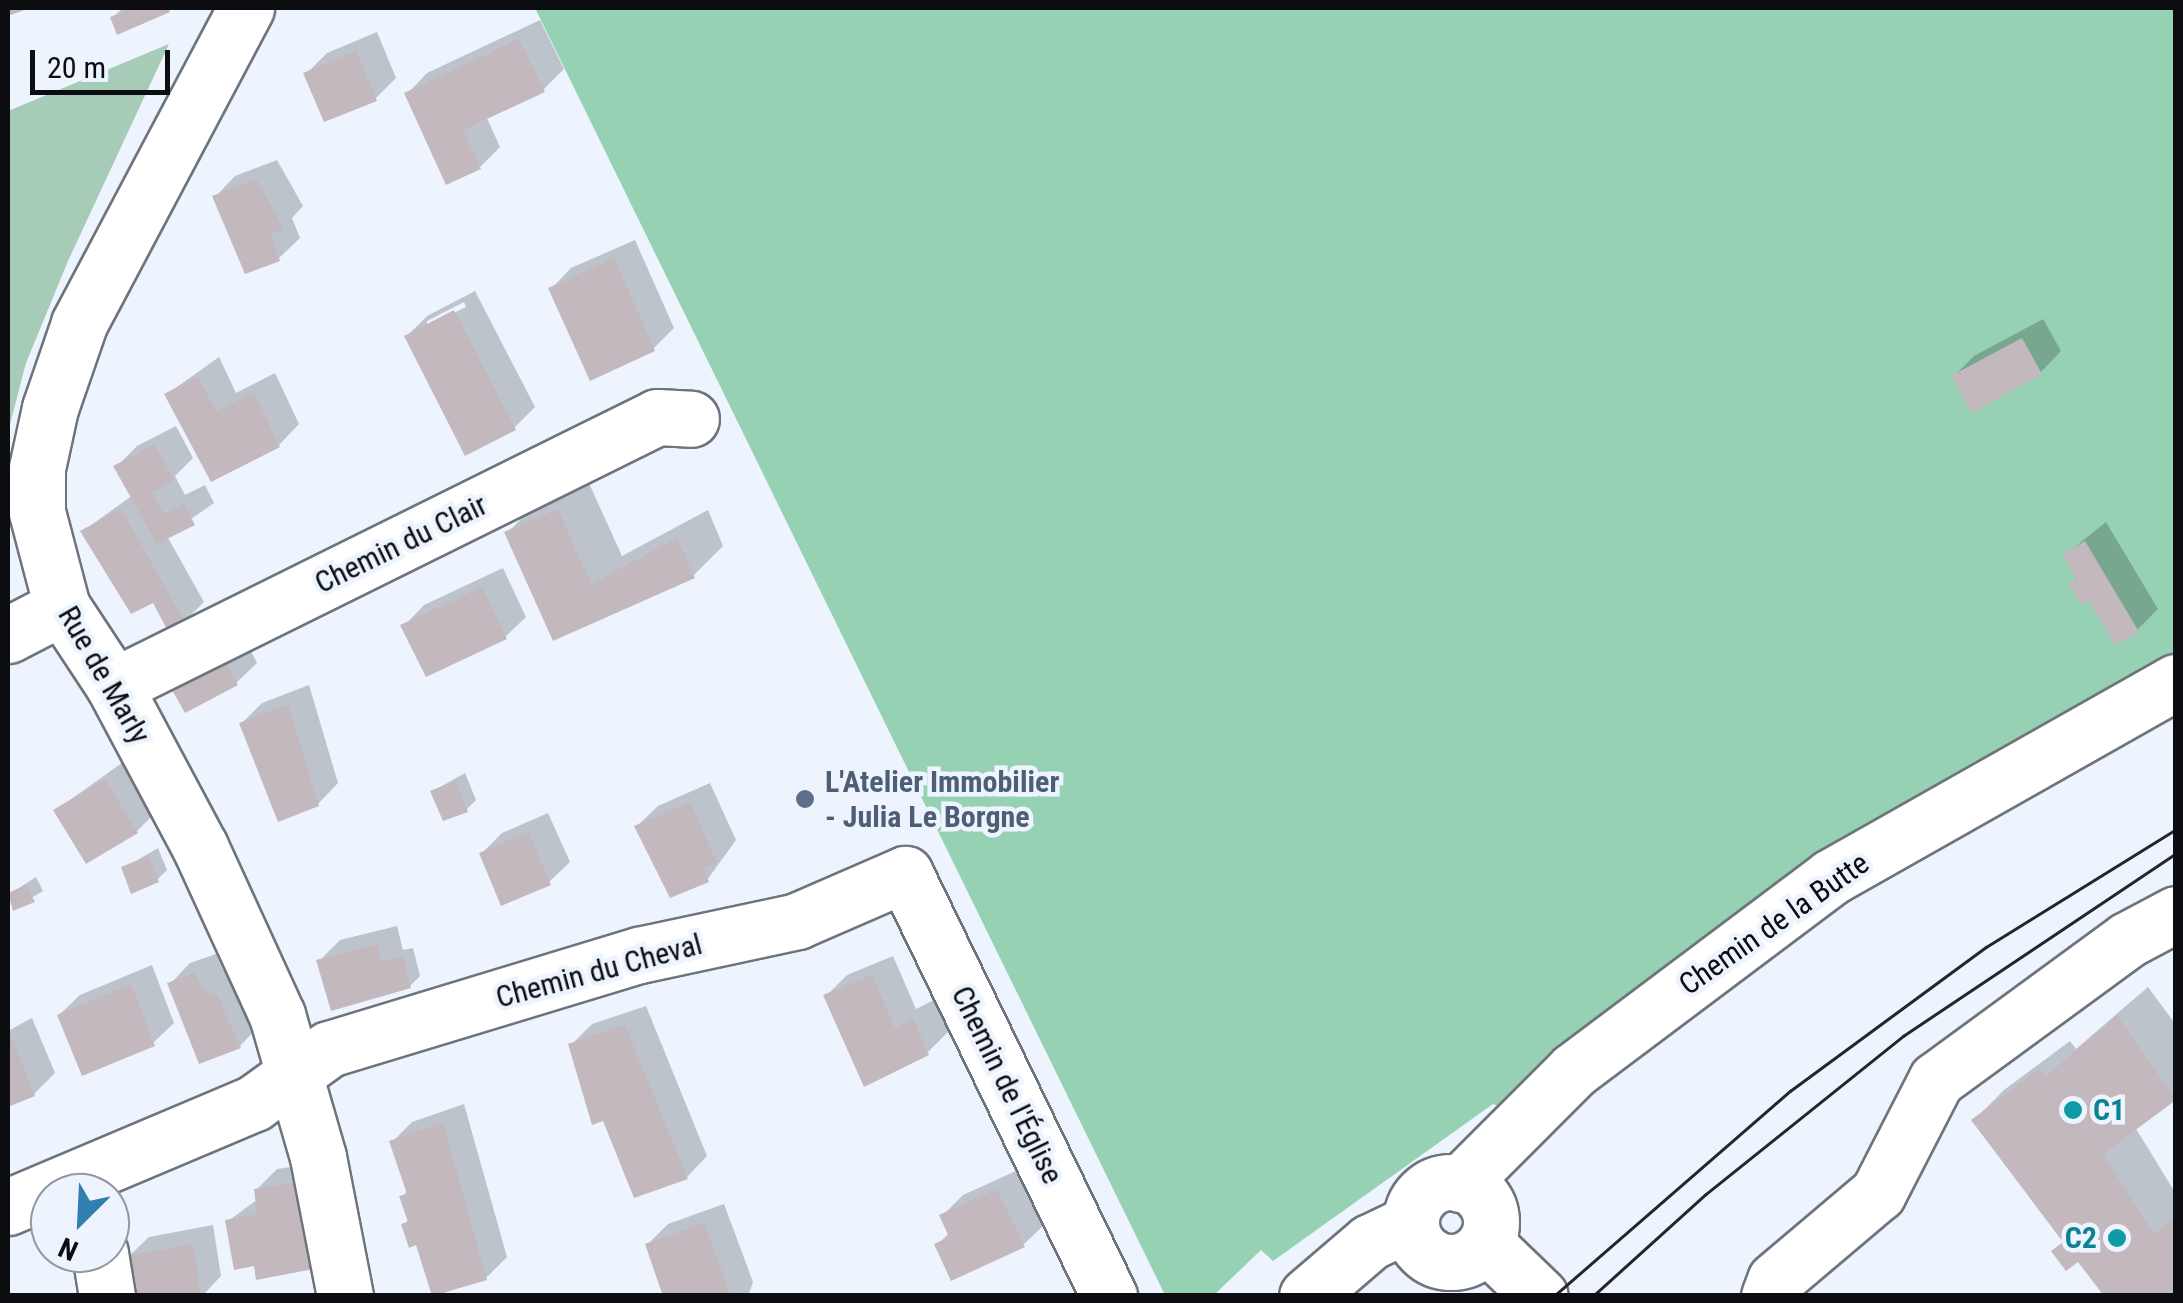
<!DOCTYPE html>
<html>
<head>
<meta charset="utf-8">
<style>
	body { margin:0 }
	#map { position:relative; width:2183px; height:1303px; overflow:hidden; background:#edf4fe; font-family:"Roboto Condensed",sans-serif }
	div>[style] { position:absolute }
	[style*='--x'] { left:calc(var(--x)*1px); top:calc(var(--y)*1px); width:calc(var(--w)*1px); rotate:calc(var(--a)*1deg) }
	.green>* { inset:0; background:#a6cbb7 }
	.forest>* { inset:0; background:#97d1b3 }
	.shadow>* { inset:0; background:#0003 }
	.building>* { inset:0; background:#c3b8be }
	.roads { filter:drop-shadow(2px 0 #6e747c) drop-shadow(-2px 0 #6e747c) drop-shadow(0 2px #6e747c) drop-shadow(0 -2px #6e747c) }
	.minor>* { height:55px; margin:-27.5px; padding:0 27.5px; transform-origin:27.5px; border-radius:27.5px; background:#fff }
	.minor>.ring { margin:-27.5px; padding:0; box-sizing:content-box; background:none; border:55px solid #fff; border-radius:50% }
	.tram>* { height:2.5px; margin:-1.25px; padding:0 1.25px; transform-origin:1.25px; border-radius:1.25px; background:#24272a }
	.dots>* { width:28px; height:28px; translate:-50% -50%; box-sizing:border-box; border:5px solid #edf4fe; border-radius:50% }
	span { translate:-50% -50%; white-space:nowrap; text-align:center; line-height:1.15; -webkit-text-stroke:9px #edf4fe; paint-order:stroke }
	.street-label { font-size:30px; color:#0b0d10 }
	.service-label { font-size:30px; color:#4e5e75; font-weight:700 }
	.left { translate:0 -50%; text-align:left }
	.culture-label { font-size:30px; color:#0d838f; font-weight:700 }
	.right { translate:-100% -50%; text-align:right }
	.frame { position:absolute; inset:0; border:10px solid #0b0d10; pointer-events:none }
	.north { position:absolute; left:30px; top:1173px; width:100px; height:100px; box-sizing:border-box; background:#edf4fe; border:2px solid #93989f; border-radius:50%; rotate:204deg; font-size:28px; font-weight:700; line-height:40px; text-align:center; color:#0b0d10 }
	.north::after { content:''; display:block; margin:auto; width:35px; height:45px; background:#337eb1; clip-path:polygon(50% 0,100% 100%,50% 72%,0 100%) }
	.scale { position:absolute; left:30px; top:50px; width:140px; height:45px; box-sizing:border-box; border:5px solid #0b0d10; border-top:0; padding-left:12px; font-size:30px; line-height:35px; white-space:nowrap; color:#0b0d10; -webkit-text-stroke:8px #edf4fe; paint-order:stroke }
</style>
</head>
<body>
<div id="map">
	<div class="green">
		<i style="clip-path:polygon(169px 44px,68px 261px,26px 363px,8px 432px,8px 111px)"></i>
	</div>
	<div class="forest">
		<i style="clip-path:polygon(535px 8px,2175px 8px,2175px 658px,1512px 1111px,1493px 1104px,1273px 1261px,1261px 1250px,1214px 1295px,1165px 1295px)"></i>
	</div>
	<div class="shadow">
		<i style="clip-path:polygon(123px 8px,171px 8px,113px 17px)"></i>
		<i style="clip-path:polygon(540px 20px,564px 69px,543px 90px,486px 116px,500px 147px,480px 167px,407px 94px,427px 73px)"></i>
		<i style="clip-path:polygon(377px 32px,396px 78px,375px 99px,306px 74px,327px 53px)"></i>
		<i style="clip-path:polygon(277px 160px,303px 206px,292px 218px,300px 238px,279px 258px,215px 197px,235px 176px)"></i>
		<i style="clip-path:polygon(635px 240px,674px 328px,653px 349px,551px 289px,571px 268px)"></i>
		<i style="clip-path:polygon(evenodd,475px 291px,535px 407px,514px 428px,407px 336px,427px 316px,475px 291px,464px 302px,466px 307px,427px 326px,427px 321px,464px 302px)"></i>
		<i style="clip-path:polygon(2043px 319px,2061px 351px,2041px 372px,1973px 409px,1954px 376px,1974px 356px)"></i>
		<i style="clip-path:polygon(219px 357px,236px 393px,275px 373px,299px 424px,279px 445px,167px 394px)"></i>
		<i style="clip-path:polygon(176px 426px,193px 458px,175px 476px,185px 495px,205px 485px,214px 503px,167px 536px,204px 602px,184px 622px,83px 531px,133px 495px,117px 466px,137px 446px)"></i>
		<i style="clip-path:polygon(588px 481px,622px 556px,708px 510px,723px 546px,693px 576px,554px 638px,507px 533px,537px 503px)"></i>
		<i style="clip-path:polygon(2106px 522px,2158px 609px,2137px 630px,2071px 584px,2078px 577px,2065px 555px)"></i>
		<i style="clip-path:polygon(503px 568px,526px 617px,505px 637px,404px 626px,424px 605px)"></i>
		<i style="clip-path:polygon(238px 626px,257px 663px,236px 683px,187px 654px)"></i>
		<i style="clip-path:polygon(309px 685px,338px 783px,318px 804px,242px 723px,262px 703px)"></i>
		<i style="clip-path:polygon(126px 760px,157px 811px,137px 831px,56px 810px)"></i>
		<i style="clip-path:polygon(465px 773px,476px 800px,466px 810px,433px 791px)"></i>
		<i style="clip-path:polygon(710px 783px,736px 840px,707px 880px,637px 826px,658px 806px)"></i>
		<i style="clip-path:polygon(548px 813px,570px 862px,549px 882px,482px 853px,502px 833px)"></i>
		<i style="clip-path:polygon(158px 848px,167px 870px,157px 880px,124px 868px)"></i>
		<i style="clip-path:polygon(36px 877px,43px 891px,14px 908px,8px 895px)"></i>
		<i style="clip-path:polygon(397px 926px,403px 950px,413px 948px,420px 976px,410px 986px,319px 961px,340px 940px)"></i>
		<i style="clip-path:polygon(216px 954px,223px 970px,238px 975px,260px 1025px,240px 1046px,200px 1061px,170px 984px,190px 963px)"></i>
		<i style="clip-path:polygon(893px 956px,916px 1009px,934px 1000px,948px 1032px,927px 1053px,826px 996px,847px 975px)"></i>
		<i style="clip-path:polygon(152px 965px,174px 1023px,153px 1043px,59px 1015px,80px 995px)"></i>
		<i style="clip-path:polygon(2148px 987px,2176px 1025px,2176px 1097px,2135px 1127px,2176px 1194px,2176px 1296px,2065px 1241px,1974px 1120px,2004px 1090px,2070px 1041px,2076px 1049px)"></i>
		<i style="clip-path:polygon(646px 1006px,707px 1156px,687px 1177px,571px 1045px,592px 1024px)"></i>
		<i style="clip-path:polygon(32px 1018px,55px 1073px,34px 1094px,8px 1105px,8px 1031px)"></i>
		<i style="clip-path:polygon(464px 1104px,507px 1257px,486px 1278px,435px 1296px,418px 1242px,404px 1225px,409px 1219px,402px 1197px,408px 1190px,392px 1142px,412px 1122px)"></i>
		<i style="clip-path:polygon(319px 1163px,256px 1263px,228px 1221px,258px 1199px,256px 1190px,277px 1169px)"></i>
		<i style="clip-path:polygon(1018px 1170px,1044px 1225px,1023px 1245px,937px 1245px,950px 1232px,942px 1216px,963px 1195px)"></i>
		<i style="clip-path:polygon(724px 1204px,753px 1282px,748px 1296px,666px 1296px,648px 1244px,668px 1224px)"></i>
		<i style="clip-path:polygon(213px 1225px,221px 1276px,202px 1296px,135px 1296px,128px 1257px,149px 1237px)"></i>
	</div>
	<div class="building">
		<i style="clip-path:polygon(8px 8px,30px 8px,8px 16px)"></i>
		<i style="clip-path:polygon(133px 8px,168px 8px,170px 12px,117px 35px,110px 17px)"></i>
		<i style="clip-path:polygon(519px 39px,545px 92px,463px 130px,481px 169px,446px 185px,404px 93px)"></i>
		<i style="clip-path:polygon(356px 51px,377px 101px,324px 122px,303px 73px)"></i>
		<i style="clip-path:polygon(256px 179px,284px 229px,270px 234px,280px 261px,245px 274px,212px 196px)"></i>
		<i style="clip-path:polygon(614px 258px,655px 351px,590px 381px,548px 288px)"></i>
		<i style="clip-path:polygon(454px 310px,516px 430px,465px 456px,404px 336px)"></i>
		<i style="clip-path:polygon(2022px 338px,2042px 374px,1972px 413px,1951px 376px)"></i>
		<i style="clip-path:polygon(198px 376px,216px 411px,254px 392px,280px 447px,211px 482px,164px 394px)"></i>
		<i style="clip-path:polygon(155px 445px,174px 480px,152px 492px,164px 514px,184px 504px,195px 525px,157px 544px,113px 466px)"></i>
		<i style="clip-path:polygon(121px 509px,186px 624px,169px 633px,153px 603px,131px 614px,80px 531px)"></i>
		<i style="clip-path:polygon(558px 509px,591px 584px,677px 538px,695px 578px,553px 641px,504px 532px)"></i>
		<i style="clip-path:polygon(2085px 541px,2139px 632px,2115px 645px,2088px 600px,2081px 605px,2068px 583px,2077px 579px,2062px 555px)"></i>
		<i style="clip-path:polygon(482px 587px,507px 639px,426px 677px,400px 625px)"></i>
		<i style="clip-path:polygon(217px 645px,238px 685px,185px 713px,163px 674px)"></i>
		<i style="clip-path:polygon(288px 704px,319px 806px,278px 822px,239px 723px)"></i>
		<i style="clip-path:polygon(105px 779px,138px 833px,86px 864px,53px 810px)"></i>
		<i style="clip-path:polygon(455px 781px,468px 812px,443px 821px,430px 791px)"></i>
		<i style="clip-path:polygon(690px 802px,717px 863px,704px 868px,709px 882px,670px 898px,634px 826px)"></i>
		<i style="clip-path:polygon(528px 832px,551px 885px,501px 906px,479px 853px)"></i>
		<i style="clip-path:polygon(148px 856px,159px 882px,131px 894px,121px 867px)"></i>
		<i style="clip-path:polygon(26px 885px,35px 902px,13px 911px,8px 893px)"></i>
		<i style="clip-path:polygon(377px 944px,381px 962px,403px 956px,411px 988px,331px 1011px,316px 960px)"></i>
		<i style="clip-path:polygon(195px 973px,203px 990px,217px 995px,241px 1048px,199px 1064px,167px 983px)"></i>
		<i style="clip-path:polygon(872px 975px,895px 1028px,913px 1019px,929px 1055px,864px 1087px,823px 995px)"></i>
		<i style="clip-path:polygon(131px 984px,155px 1046px,82px 1076px,57px 1015px)"></i>
		<i style="clip-path:polygon(2117px 1015px,2176px 1100px,2103px 1154px,2154px 1234px,2176px 1217px,2176px 1296px,2104px 1296px,2078px 1262px,2066px 1271px,2051px 1251px,2063px 1242px,1971px 1120px,2039px 1069px,2045px 1077px)"></i>
		<i style="clip-path:polygon(625px 1025px,688px 1179px,634px 1198px,603px 1121px,592px 1125px,568px 1044px)"></i>
		<i style="clip-path:polygon(11px 1037px,35px 1096px,8px 1107px,8px 1038px)"></i>
		<i style="clip-path:polygon(443px 1123px,487px 1280px,432px 1296px,416px 1245px,409px 1248px,401px 1224px,408px 1222px,399px 1196px,407px 1194px,389px 1141px)"></i>
		<i style="clip-path:polygon(299px 1182px,319px 1268px,256px 1280px,254px 1266px,234px 1270px,225px 1220px,257px 1214px,254px 1189px)"></i>
		<i style="clip-path:polygon(997px 1189px,1025px 1247px,951px 1281px,934px 1244px,949px 1237px,939px 1215px)"></i>
		<i style="clip-path:polygon(704px 1223px,731px 1296px,663px 1296px,645px 1244px)"></i>
		<i style="clip-path:polygon(193px 1244px,201px 1296px,133px 1296px,126px 1256px)"></i>
	</div>
	<div class="roads">
		<div class="minor">
			<i style="--x:246;--y:8;--w:357;--a:117.9"></i>
			<i style="--x:79;--y:324;--w:89;--a:109"></i>
			<i style="--x:50;--y:408;--w:61;--a:102.2"></i>
			<i style="--x:37;--y:468;--w:44;--a:90"></i>
			<i style="--x:37;--y:512;--w:98;--a:75.3"></i>
			<i style="--x:62;--y:607;--w:95;--a:56.6"></i>
			<i style="--x:114;--y:686;--w:183;--a:61.9"></i>
			<i style="--x:200;--y:847;--w:185;--a:65.4"></i>
			<i style="--x:277;--y:1015;--w:148;--a:73.9"></i>
			<i style="--x:318;--y:1157;--w:142;--a:79"></i>
			<i style="--x:8;--y:635;--w:61;--a:-27.4"></i>
			<i style="--x:114;--y:686;--w:606;--a:-26.35"></i>
			<i style="--x:657;--y:417;--w:34;--a:3"></i>
			<i class="ring" style="left:1411px;top:1182px;width:25px;height:25px"></i>
			<i style="--x:1460;--y:1184;--w:161;--a:-45"></i>
			<i style="--x:1574;--y:1070;--w:321;--a:-36.9"></i>
			<i style="--x:1831;--y:877;--w:396;--a:-29.5"></i>
			<i style="--x:8;--y:1207;--w:267;--a:-22.9"></i>
			<i style="--x:254;--y:1103;--w:92;--a:-35.8"></i>
			<i style="--x:329;--y:1049;--w:324;--a:-16.9"></i>
			<i style="--x:639;--y:955;--w:162;--a:-12.1"></i>
			<i style="--x:797;--y:921;--w:118;--a:-23.5"></i>
			<i style="--x:905;--y:874;--w:469;--a:64.2"></i>
			<i style="--x:1485;--y:1243;--w:76;--a:43.9"></i>
			<i style="--x:100;--y:1253;--w:44;--a:80.8"></i>
			<i style="--x:1307;--y:1296;--w:83;--a:-40.6"></i>
			<i style="--x:1370;--y:1242;--w:44;--a:-25.4"></i>
			<i style="--x:1769;--y:1296;--w:17;--a:-69"></i>
			<i style="--x:1775;--y:1280;--w:135;--a:-40.2"></i>
			<i style="--x:1878;--y:1193;--w:127;--a:-62.8"></i>
			<i style="--x:1936;--y:1080;--w:237;--a:-36.2"></i>
			<i style="--x:2127;--y:940;--w:55;--a:-28"></i>
		</div>
	</div>
	<div class="tram">
		<i style="--x:1554;--y:1296;--w:313;--a:-41"></i>
		<i style="--x:1790;--y:1091;--w:243;--a:-36.3"></i>
		<i style="--x:1986;--y:947;--w:224;--a:-31.8"></i>
		<i style="--x:1593;--y:1296;--w:152;--a:-42.1"></i>
		<i style="--x:1706;--y:1194;--w:253;--a:-38.7"></i>
		<i style="--x:1903;--y:1036;--w:329;--a:-33.8"></i>
	</div>
	<div class="dots">
		<i style="left:805px;top:799px;background:#5c6f8a"></i>
		<i style="left:2073px;top:1110px;background:#0f9aa8"></i>
		<i style="left:2117px;top:1238px;background:#0f9aa8"></i>
	</div>
	<div class="street-label">
		<span style="left:401px;top:544px;rotate:-26deg">Chemin du Clair</span>
		<span style="left:104px;top:675px;rotate:60deg">Rue de Marly</span>
		<span style="left:1774px;top:924px;rotate:-35deg">Chemin de la Butte</span>
		<span style="left:599px;top:971px;rotate:-15deg">Chemin du Cheval</span>
		<span style="left:1007px;top:1085px;rotate:64deg">Chemin de l'Église</span>
	</div>
	<div class="service-label">
		<span class="left" style="left:825px;top:799px">L'Atelier Immobilier<br>- Julia Le Borgne</span>
	</div>
	<div class="culture-label">
		<span class="left" style="left:2093px;top:1110px">C1</span>
		<span class="right" style="left:2097px;top:1238px">C2</span>
	</div>
	<div class="frame"></div>
	<div class="north">N</div>
	<div class="scale">20 m</div>
</div>
</body>
</html>
